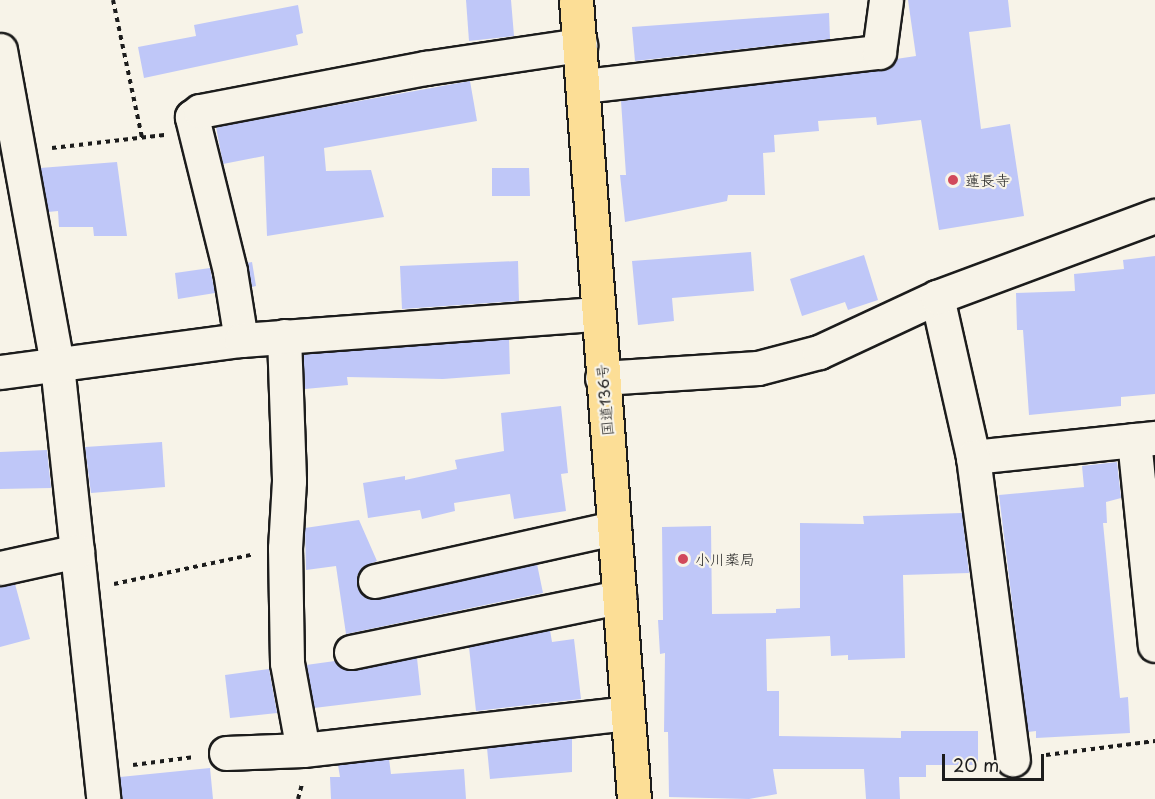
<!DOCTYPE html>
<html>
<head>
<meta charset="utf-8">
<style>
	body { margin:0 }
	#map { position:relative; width:1155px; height:799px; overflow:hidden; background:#f7f3e8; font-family:"Playpen Sans","Klee One",sans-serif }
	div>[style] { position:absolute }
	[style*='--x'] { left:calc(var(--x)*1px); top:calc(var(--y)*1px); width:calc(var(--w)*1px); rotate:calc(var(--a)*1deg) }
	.building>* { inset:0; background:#bfc7f8 }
	.path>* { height:4px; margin-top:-2px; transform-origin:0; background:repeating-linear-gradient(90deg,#1c1c1c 0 4.5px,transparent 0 9px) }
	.roads { filter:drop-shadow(2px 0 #1c1c1c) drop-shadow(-2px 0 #1c1c1c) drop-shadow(0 2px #1c1c1c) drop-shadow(0 -2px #1c1c1c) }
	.minor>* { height:33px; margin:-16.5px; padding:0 16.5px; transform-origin:16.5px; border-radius:16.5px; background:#f7f3e8 }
	.highway>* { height:33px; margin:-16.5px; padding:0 16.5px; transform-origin:16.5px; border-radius:16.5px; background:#fcde96 }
	.dots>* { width:16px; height:16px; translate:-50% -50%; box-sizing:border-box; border:3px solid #f7f3e8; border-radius:50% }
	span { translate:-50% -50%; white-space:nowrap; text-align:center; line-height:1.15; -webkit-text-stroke:4.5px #f7f3e8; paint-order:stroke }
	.poi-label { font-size:15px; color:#1c1c1c }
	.left { translate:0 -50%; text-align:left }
	.street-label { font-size:15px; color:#1c1c1c }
	.scale { position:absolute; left:942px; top:754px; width:102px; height:27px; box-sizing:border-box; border:3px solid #1c1c1c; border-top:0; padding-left:8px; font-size:18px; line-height:21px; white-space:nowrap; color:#1c1c1c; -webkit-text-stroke:4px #f7f3e8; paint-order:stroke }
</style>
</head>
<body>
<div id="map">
	<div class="building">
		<i style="clip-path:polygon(466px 0,511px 0,514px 36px,469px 41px)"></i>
		<i style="clip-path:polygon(908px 0,1008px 0,1011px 27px,969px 32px,981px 129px,1010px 124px,1024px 216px,939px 230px,921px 120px,877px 125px,876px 117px,818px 121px,819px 131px,774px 135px,775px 152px,763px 153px,765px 195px,728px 195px,727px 201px,625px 222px,620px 175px,626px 175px,621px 101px,888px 68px,896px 59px,916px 56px)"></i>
		<i style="clip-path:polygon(298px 5px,303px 33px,296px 35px,298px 45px,144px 78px,138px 47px,196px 36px,194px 25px)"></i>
		<i style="clip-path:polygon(829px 13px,830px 39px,635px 61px,632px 27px)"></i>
		<i style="clip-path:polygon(470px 81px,477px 121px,324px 148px,326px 171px,371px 170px,384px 217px,267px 236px,264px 156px,223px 164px,216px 127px)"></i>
		<i style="clip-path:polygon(117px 162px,127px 236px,94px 236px,93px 227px,59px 227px,58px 211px,48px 212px,40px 168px)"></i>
		<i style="clip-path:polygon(492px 168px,529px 168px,530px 196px,492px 196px)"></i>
		<i style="clip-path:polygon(751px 252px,754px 291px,672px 298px,674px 321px,638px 325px,632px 261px)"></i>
		<i style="clip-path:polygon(864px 255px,878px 300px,848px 310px,845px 302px,802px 316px,790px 279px)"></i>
		<i style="clip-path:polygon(1155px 256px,1155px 394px,1121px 397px,1121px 406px,1029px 415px,1023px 330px,1017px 330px,1016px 293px,1075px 291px,1074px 274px,1124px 269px,1123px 260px)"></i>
		<i style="clip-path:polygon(518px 261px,519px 301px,402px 309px,400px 266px)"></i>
		<i style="clip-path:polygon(252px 262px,256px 286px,252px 287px,247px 263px)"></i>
		<i style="clip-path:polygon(210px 268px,215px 293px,178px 299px,175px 273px)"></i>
		<i style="clip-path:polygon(509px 339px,510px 374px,443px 379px,347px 377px,348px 385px,305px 389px,303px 354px)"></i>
		<i style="clip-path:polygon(561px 406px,568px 473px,561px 474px,566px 511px,514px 519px,510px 494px,454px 503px,455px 511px,422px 519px,420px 510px,368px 518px,363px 483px,405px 476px,405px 480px,457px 469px,455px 460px,504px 451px,501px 413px)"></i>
		<i style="clip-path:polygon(162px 442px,165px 487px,91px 493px,85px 447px)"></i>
		<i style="clip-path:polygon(47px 450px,51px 488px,0 489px,0 452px)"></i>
		<i style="clip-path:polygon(1117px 462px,1121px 498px,1106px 502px,1107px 523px,1103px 523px,1120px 698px,1128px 697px,1130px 733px,1036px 738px,1036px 731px,1028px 732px,999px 495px,1084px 487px,1082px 466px)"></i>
		<i style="clip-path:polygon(962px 513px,969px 573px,903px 575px,905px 658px,848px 660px,848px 655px,831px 656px,830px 636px,766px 639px,767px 691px,779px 691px,779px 736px,901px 738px,901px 731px,978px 731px,978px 765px,926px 765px,926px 777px,899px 777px,900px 799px,866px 799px,864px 769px,773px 769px,777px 794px,749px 799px,669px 797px,668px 732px,664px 732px,665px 653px,660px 654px,658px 620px,663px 620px,662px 527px,711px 526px,712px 614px,776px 613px,776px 609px,800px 608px,800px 523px,864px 524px,863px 516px)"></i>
		<i style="clip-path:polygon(359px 520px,377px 561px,363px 567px,357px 576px,361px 593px,369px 599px,537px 564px,543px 593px,346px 634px,336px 566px,306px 570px,305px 528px)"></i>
		<i style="clip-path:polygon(15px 584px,30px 639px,0 647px,0 586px)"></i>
		<i style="clip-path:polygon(550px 630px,552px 642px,574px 639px,581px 699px,476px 711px,469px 647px)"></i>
		<i style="clip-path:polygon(417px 658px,421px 695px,314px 708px,306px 665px,335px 661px,345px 670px,354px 670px)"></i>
		<i style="clip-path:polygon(269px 669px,277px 713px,230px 718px,225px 675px)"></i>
		<i style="clip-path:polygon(572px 738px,572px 772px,490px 779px,487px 748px)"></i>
		<i style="clip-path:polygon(389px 759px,391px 774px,464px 769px,466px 799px,331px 799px,330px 777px,340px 777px,338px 765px)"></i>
		<i style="clip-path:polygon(210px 768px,213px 799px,121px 799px,120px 777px)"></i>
	</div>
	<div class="path">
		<i style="--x:113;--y:0;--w:141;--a:78.1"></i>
		<i style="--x:52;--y:148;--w:113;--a:-6.6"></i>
		<i style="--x:114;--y:584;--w:140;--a:-12"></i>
		<i style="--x:1046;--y:755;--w:110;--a:-7.3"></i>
		<i style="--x:133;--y:765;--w:62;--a:-7.5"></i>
		<i style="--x:298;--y:799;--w:16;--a:-75"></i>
	</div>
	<div class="roads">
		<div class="minor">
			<i style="--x:0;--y:50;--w:320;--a:79.7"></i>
			<i style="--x:57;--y:365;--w:436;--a:83.9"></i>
			<i style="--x:584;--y:86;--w:297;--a:-6.6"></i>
			<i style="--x:879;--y:52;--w:52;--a:-82.3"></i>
			<i style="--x:937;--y:297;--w:164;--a:77.3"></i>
			<i style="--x:973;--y:457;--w:183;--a:-6"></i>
			<i style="--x:284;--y:336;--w:145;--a:88"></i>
			<i style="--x:289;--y:481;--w:67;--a:93.4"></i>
			<i style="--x:285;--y:548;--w:115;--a:89"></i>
			<i style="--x:287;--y:663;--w:88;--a:79.6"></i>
			<i style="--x:241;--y:340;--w:70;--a:-99.1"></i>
			<i style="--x:230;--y:271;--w:159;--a:-103.9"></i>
			<i style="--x:192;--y:117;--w:10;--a:-37"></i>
			<i style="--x:200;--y:111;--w:230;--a:-10.8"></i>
			<i style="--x:426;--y:68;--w:156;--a:-8.5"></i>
			<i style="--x:0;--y:372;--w:243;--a:-7.6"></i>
			<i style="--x:241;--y:340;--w:357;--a:-4.2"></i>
			<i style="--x:602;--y:378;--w:156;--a:-3.7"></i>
			<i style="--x:758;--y:368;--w:63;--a:-14.7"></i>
			<i style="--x:819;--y:352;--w:130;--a:-25"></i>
			<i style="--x:937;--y:297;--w:233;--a:-20.4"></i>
			<i style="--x:1134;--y:440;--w:206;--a:84.2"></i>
			<i style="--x:973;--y:457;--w:305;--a:82.5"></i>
			<i style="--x:0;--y:568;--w:79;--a:-12.4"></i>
			<i style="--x:375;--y:581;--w:245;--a:-12.5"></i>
			<i style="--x:351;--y:652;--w:274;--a:-11.6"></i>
			<i style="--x:226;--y:753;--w:77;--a:-2.2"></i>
			<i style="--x:303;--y:750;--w:326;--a:-6.5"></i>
		</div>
		<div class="highway">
			<i style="--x:576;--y:0;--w:801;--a:85.85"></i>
		</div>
	</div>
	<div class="dots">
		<i style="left:953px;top:180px;background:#d1495b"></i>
		<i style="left:683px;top:559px;background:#d1495b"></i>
	</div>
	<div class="poi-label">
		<span class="left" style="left:965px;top:180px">蓮長寺</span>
		<span class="left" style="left:695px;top:559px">小川薬局</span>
	</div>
	<div class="street-label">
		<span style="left:604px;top:400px;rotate:-95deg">国道136号</span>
	</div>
	<div class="scale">20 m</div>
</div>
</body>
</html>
